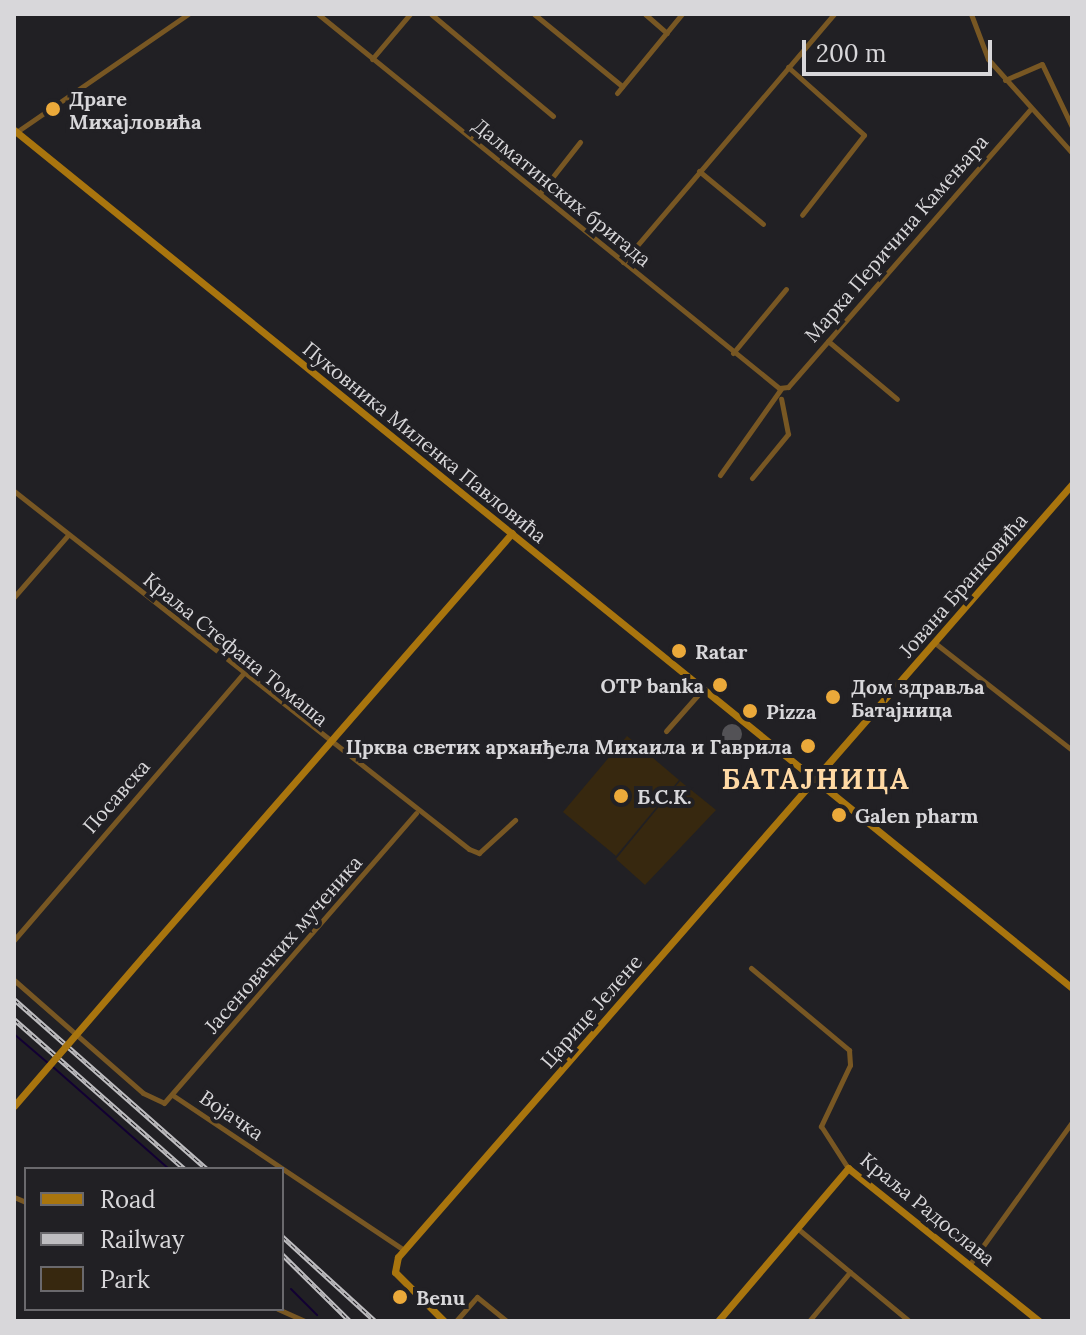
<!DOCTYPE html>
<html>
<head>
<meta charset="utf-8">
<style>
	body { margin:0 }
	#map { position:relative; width:1086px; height:1335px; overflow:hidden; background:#212024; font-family:Lora,serif }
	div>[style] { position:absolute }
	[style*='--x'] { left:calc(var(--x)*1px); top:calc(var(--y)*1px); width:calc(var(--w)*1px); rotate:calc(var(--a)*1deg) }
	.green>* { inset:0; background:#37280f }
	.stream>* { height:2px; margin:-1px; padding:0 1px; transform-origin:1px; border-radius:1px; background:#120033 }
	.building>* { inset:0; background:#535256 }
	.round { border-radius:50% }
	.street>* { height:5px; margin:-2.5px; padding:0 2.5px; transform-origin:2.5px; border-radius:2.5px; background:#785723 }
	.secondary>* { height:7px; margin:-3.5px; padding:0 3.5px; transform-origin:3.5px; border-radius:3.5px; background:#a9750e }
	.rail>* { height:5px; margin-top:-2.5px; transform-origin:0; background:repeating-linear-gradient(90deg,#212024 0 6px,#bfbec1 0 12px); box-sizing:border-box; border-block:2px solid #bfbec1 }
	.secondary-bridge>* { height:7px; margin:-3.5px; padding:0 3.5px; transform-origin:3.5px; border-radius:3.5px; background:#a9750e }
	.dots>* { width:22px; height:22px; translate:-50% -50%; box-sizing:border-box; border:4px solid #212024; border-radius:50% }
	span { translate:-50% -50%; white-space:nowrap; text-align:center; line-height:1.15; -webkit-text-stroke:8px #212024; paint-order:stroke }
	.poi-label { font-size:20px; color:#d8d7da; font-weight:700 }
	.left { translate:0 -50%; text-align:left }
	.right { translate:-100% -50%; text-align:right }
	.street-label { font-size:20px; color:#d8d7da }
	.district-label { font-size:28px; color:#ffd9a4; font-weight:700; letter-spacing:2px }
	.frame { position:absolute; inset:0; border:16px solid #d8d7da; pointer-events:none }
	.legend { position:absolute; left:24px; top:1167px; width:260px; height:144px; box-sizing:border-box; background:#212024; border:2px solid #6a696d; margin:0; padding:10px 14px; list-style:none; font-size:24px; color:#d8d7da }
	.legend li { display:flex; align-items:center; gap:16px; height:40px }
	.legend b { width:40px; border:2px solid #6a696d }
	.scale { position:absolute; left:802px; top:40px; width:190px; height:36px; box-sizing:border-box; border:4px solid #d8d7da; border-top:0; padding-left:10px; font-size:24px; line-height:28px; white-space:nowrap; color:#d8d7da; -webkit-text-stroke:6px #212024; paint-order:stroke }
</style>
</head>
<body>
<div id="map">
	<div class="green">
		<i style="clip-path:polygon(627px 736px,679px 780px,616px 856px,563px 812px)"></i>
		<i style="clip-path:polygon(680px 781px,716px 810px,645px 885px,616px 859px)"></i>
	</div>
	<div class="stream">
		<i style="--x:14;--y:1034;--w:45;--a:40.5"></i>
		<i style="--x:53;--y:1067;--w:154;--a:41.3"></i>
		<i style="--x:291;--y:1289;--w:37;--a:45"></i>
	</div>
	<div class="building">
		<i class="round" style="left:722px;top:724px;width:20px;height:20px"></i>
	</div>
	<div class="street">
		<i style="--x:318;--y:14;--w:594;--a:39.05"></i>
		<i style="--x:779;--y:388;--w:9;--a:-6"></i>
		<i style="--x:788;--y:387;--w:368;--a:-48.9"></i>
		<i style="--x:431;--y:14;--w:159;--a:39.9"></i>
		<i style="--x:534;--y:14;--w:114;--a:39.3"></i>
		<i style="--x:645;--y:14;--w:29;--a:41"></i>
		<i style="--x:971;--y:14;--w:48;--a:69.3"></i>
		<i style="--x:988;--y:59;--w:126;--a:48.2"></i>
		<i style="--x:372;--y:59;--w:59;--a:-49.8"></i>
		<i style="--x:788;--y:67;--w:102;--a:41.8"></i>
		<i style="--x:864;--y:135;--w:101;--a:127.8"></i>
		<i style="--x:1005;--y:80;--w:40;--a:-23.4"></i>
		<i style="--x:1042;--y:64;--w:70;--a:64.5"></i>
		<i style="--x:617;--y:93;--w:102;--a:-50.6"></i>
		<i style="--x:15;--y:133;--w:210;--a:-34.5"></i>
		<i style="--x:699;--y:171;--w:83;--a:39.6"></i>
		<i style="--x:540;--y:193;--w:65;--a:-51.9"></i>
		<i style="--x:623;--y:262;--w:326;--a:-49.6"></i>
		<i style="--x:828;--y:341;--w:90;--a:40"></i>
		<i style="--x:733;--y:353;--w:83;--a:-50.4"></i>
		<i style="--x:720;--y:475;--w:105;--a:-54.7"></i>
		<i style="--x:752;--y:478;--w:57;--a:-50.7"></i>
		<i style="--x:788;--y:434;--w:36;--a:-101"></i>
		<i style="--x:14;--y:491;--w:579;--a:38.2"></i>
		<i style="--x:469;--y:849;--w:11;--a:22"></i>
		<i style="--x:479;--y:853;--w:49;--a:-42.5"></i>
		<i style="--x:14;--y:597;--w:82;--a:-48.9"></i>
		<i style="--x:935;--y:643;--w:174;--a:38"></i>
		<i style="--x:666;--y:731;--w:56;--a:-48.6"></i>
		<i style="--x:14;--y:940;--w:351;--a:-49.3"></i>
		<i style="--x:751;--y:968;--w:128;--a:39.9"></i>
		<i style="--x:849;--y:1050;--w:15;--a:86"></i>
		<i style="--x:850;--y:1065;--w:68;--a:115.4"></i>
		<i style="--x:821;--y:1126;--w:50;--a:57.3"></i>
		<i style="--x:14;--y:980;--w:171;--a:41.2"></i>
		<i style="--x:143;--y:1093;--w:23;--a:25"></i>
		<i style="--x:164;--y:1103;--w:384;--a:-49"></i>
		<i style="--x:174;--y:1096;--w:277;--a:33.8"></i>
		<i style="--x:14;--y:1197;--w:13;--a:23"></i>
		<i style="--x:797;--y:1228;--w:146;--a:39.7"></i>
		<i style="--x:970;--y:1264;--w:175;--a:-54.3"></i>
		<i style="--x:278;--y:1309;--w:30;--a:24"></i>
		<i style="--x:456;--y:1321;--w:32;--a:-49"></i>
		<i style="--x:477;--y:1297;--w:38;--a:39"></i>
		<i style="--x:809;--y:1321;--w:64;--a:-50.1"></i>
	</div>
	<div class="secondary">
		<i style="--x:14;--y:130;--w:1362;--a:39.04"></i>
		<i style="--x:146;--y:953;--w:557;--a:-48.93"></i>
		<i style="--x:444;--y:1321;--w:69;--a:-135"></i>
		<i style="--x:395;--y:1272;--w:15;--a:-79"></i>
		<i style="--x:398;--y:1257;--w:1026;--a:-48.91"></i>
		<i style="--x:718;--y:1321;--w:201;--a:-49.6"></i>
		<i style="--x:848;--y:1168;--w:245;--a:38.7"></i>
	</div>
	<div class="rail">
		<i style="--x:14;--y:999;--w:257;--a:41.4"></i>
		<i style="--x:14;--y:1019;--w:227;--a:41.3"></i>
		<i style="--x:282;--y:1236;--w:126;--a:42.4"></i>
		<i style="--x:282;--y:1254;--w:95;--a:44.6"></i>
	</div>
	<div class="secondary-bridge">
		<i style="--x:14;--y:1106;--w:202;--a:-49.2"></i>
	</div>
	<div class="dots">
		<i style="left:53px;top:109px;background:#eba93a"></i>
		<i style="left:679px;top:651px;background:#eba93a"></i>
		<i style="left:720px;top:685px;background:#eba93a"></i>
		<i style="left:833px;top:697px;background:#eba93a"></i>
		<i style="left:750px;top:711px;background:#eba93a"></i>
		<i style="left:808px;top:746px;background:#eba93a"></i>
		<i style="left:621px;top:796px;background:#eba93a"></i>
		<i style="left:839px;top:815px;background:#eba93a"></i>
		<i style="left:400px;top:1297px;background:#eba93a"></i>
	</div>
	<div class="poi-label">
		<span class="left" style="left:69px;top:110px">Драге<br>Михајловића</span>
		<span class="left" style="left:695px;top:651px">Ratar</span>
		<span class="right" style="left:704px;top:685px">OTP banka</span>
		<span class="left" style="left:851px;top:698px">Дом здравља<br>Батајница</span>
		<span class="left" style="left:766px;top:711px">Pizza</span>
		<span class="right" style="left:792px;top:746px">Црква светих арханђела Михаила и Гаврила</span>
		<span class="left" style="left:637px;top:796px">Б.С.К.</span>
		<span class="left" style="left:855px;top:815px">Galen pharm</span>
		<span class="left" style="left:416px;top:1297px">Benu</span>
	</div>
	<div class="street-label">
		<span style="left:562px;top:192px;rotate:39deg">Далматинских бригада</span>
		<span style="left:896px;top:238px;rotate:-49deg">Марка Перичина Камењара</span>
		<span style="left:425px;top:442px;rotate:39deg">Пуковника Миленка Павловића</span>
		<span style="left:963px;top:585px;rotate:-49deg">Јована Бранковића</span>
		<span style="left:236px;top:649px;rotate:39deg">Краља Стефана Томаша</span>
		<span style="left:116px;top:796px;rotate:-49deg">Посавска</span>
		<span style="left:283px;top:944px;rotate:-49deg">Јасеновачких мученика</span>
		<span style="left:591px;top:1011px;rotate:-49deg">Царице Јелене</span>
		<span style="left:232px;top:1115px;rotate:34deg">Војачка</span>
		<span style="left:928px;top:1209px;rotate:39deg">Краља Радослава</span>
	</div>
	<div class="district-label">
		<span style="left:816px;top:779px">БАТАЈНИЦА</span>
	</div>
	<div class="frame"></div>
	<ul class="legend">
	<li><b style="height:10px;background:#a9750e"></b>Road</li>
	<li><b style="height:10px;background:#bfbec1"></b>Railway</li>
	<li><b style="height:22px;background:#37280f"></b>Park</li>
	</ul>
	<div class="scale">200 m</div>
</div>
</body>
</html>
